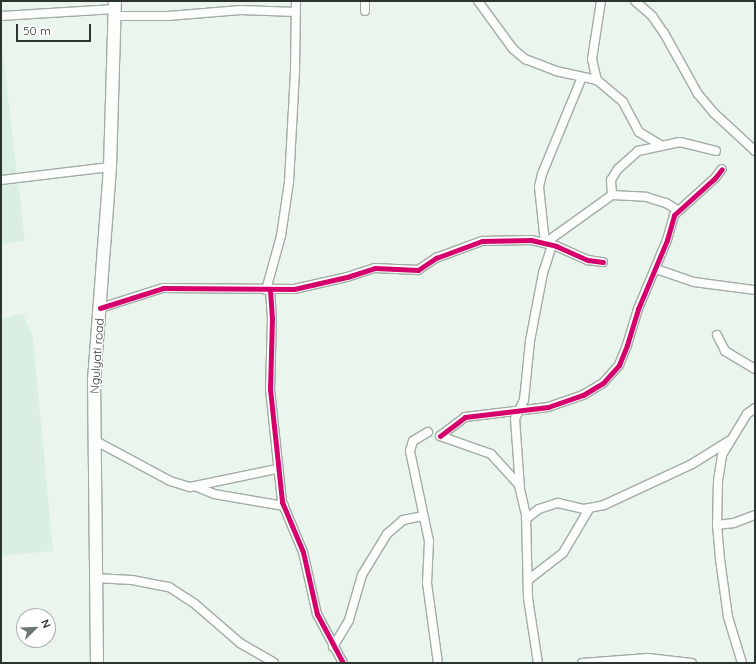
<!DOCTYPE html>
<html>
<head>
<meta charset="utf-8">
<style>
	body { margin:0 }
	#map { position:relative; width:756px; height:664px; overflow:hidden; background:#eaf5ee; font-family:Quicksand,sans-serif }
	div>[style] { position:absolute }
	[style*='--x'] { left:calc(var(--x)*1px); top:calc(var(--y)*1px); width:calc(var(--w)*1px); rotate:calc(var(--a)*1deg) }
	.built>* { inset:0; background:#daefe2 }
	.roads { filter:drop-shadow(1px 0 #a2aba5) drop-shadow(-1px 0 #a2aba5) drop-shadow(0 1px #a2aba5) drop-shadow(0 -1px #a2aba5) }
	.street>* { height:8px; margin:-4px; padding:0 4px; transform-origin:4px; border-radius:4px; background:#fcfefc }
	.secondary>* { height:12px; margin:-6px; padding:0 6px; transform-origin:6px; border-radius:6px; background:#fcfefc }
	.cycleway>* { height:5px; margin:-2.5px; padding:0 2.5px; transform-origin:2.5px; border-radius:2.5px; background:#d6006c }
	span { translate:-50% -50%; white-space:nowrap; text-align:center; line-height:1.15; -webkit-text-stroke:3px #fff; paint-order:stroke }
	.street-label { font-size:12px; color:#2c342f }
	.frame { position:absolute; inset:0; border:2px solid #2c342f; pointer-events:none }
	.north { position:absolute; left:16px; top:608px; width:40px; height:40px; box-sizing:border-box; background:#fff; border:1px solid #abaeac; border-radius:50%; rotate:67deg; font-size:11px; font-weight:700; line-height:16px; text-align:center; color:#2c342f }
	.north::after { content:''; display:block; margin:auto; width:14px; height:18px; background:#6e7872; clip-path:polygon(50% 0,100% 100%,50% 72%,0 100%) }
	.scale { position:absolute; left:16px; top:24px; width:75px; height:18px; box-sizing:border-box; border:2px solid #2c342f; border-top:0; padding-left:5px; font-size:12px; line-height:14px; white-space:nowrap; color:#2c342f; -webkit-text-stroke:3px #fff; paint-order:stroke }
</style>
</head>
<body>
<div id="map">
	<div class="built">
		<i style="clip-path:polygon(1px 37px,25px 241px,1px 244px)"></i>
		<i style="clip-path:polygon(23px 313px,33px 338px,53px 551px,1px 556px,1px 319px)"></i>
	</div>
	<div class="roads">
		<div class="street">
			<i style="--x:365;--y:1;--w:10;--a:90"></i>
			<i style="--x:478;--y:1;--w:59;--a:53.9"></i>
			<i style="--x:513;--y:49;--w:16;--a:40"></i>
			<i style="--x:525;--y:59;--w:33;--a:21"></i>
			<i style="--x:556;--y:71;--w:42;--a:12.4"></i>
			<i style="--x:601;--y:1;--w:59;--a:98.8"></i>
			<i style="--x:592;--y:59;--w:22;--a:77"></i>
			<i style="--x:597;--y:80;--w:34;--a:40"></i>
			<i style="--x:623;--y:102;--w:34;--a:62"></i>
			<i style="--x:639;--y:132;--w:26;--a:31"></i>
			<i style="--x:635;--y:1;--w:23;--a:41"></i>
			<i style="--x:652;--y:16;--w:21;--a:55"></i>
			<i style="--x:664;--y:33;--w:70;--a:60.9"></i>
			<i style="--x:698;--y:94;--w:25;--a:50"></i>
			<i style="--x:714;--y:113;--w:56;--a:42.8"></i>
			<i style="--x:1;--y:16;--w:114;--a:-3.5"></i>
			<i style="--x:115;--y:16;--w:53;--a:0"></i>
			<i style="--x:168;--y:16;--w:73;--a:-4.7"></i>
			<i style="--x:241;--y:10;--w:55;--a:2.1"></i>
			<i style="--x:582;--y:77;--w:105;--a:112.4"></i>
			<i style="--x:542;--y:174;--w:13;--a:103"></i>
			<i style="--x:539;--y:187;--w:56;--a:83.9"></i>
			<i style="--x:545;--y:243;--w:82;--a:-35.6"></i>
			<i style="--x:612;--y:195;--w:34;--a:3"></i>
			<i style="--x:646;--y:197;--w:21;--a:17"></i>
			<i style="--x:666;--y:203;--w:13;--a:32"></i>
			<i style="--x:1;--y:180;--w:110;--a:-6.8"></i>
			<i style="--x:612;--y:195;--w:15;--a:-94"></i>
			<i style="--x:611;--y:180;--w:13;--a:-58"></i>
			<i style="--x:618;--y:169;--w:27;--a:-42"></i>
			<i style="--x:638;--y:151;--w:43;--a:-12.1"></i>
			<i style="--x:680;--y:142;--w:37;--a:14"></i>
			<i style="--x:656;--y:269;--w:40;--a:18.9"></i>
			<i style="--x:694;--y:282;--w:62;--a:7.5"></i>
			<i style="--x:266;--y:290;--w:56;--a:-74.5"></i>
			<i style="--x:281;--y:236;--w:55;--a:-81.6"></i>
			<i style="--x:289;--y:182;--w:110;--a:-86.9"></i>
			<i style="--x:295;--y:72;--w:71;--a:-89.2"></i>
			<i style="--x:270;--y:290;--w:28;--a:86"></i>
			<i style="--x:272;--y:318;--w:71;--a:91.6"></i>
			<i style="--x:270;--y:389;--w:114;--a:83.9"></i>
			<i style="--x:282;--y:502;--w:54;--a:67.2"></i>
			<i style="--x:303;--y:552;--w:64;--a:77.3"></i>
			<i style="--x:317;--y:614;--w:55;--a:62"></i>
			<i style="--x:100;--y:308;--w:66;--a:-17.6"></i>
			<i style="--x:163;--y:288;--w:131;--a:0.4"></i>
			<i style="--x:294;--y:289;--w:54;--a:-12.8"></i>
			<i style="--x:347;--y:277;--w:29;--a:-18"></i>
			<i style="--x:375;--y:268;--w:43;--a:2.7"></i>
			<i style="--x:418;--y:270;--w:22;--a:-34"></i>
			<i style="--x:436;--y:258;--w:49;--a:-20.3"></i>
			<i style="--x:482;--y:241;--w:49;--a:-1.2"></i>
			<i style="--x:531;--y:240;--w:26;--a:13"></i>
			<i style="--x:556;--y:246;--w:35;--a:24"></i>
			<i style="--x:588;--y:260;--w:15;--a:8"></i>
			<i style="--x:717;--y:335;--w:18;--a:63"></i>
			<i style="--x:725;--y:351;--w:35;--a:31"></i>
			<i style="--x:428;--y:432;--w:17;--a:149"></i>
			<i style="--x:413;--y:441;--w:10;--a:107"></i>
			<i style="--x:410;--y:451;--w:92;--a:78.1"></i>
			<i style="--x:429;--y:541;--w:42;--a:92.7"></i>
			<i style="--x:427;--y:583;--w:81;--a:82.2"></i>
			<i style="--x:440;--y:436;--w:31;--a:-37"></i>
			<i style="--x:465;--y:417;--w:84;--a:-6.9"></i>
			<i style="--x:548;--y:407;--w:37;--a:-19"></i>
			<i style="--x:583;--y:395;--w:23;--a:-31"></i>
			<i style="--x:603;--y:383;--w:24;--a:-48"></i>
			<i style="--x:619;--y:365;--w:22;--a:-68"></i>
			<i style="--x:627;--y:345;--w:38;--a:-73"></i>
			<i style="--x:638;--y:309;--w:75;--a:-67.2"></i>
			<i style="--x:667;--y:240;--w:26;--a:-74"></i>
			<i style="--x:674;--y:215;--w:55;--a:-42.1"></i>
			<i style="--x:715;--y:178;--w:11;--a:-52"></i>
			<i style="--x:440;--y:436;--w:54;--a:19.4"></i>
			<i style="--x:491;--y:454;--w:42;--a:47.9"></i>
			<i style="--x:519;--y:485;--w:31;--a:77"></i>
			<i style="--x:526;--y:515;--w:83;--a:88.6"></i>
			<i style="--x:528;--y:598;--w:66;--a:81.3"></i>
			<i style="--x:94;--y:440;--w:86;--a:28.3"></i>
			<i style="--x:170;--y:481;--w:21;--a:17"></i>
			<i style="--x:190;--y:487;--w:89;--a:-11.7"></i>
			<i style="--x:197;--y:487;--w:18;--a:22"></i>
			<i style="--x:214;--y:494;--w:71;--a:9.7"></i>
			<i style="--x:520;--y:488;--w:69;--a:-94.1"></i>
			<i style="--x:515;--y:419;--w:21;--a:-65"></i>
			<i style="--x:524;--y:400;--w:59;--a:-84.2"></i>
			<i style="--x:530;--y:341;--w:69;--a:-79.2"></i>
			<i style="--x:543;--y:273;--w:29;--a:-72"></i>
			<i style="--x:526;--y:519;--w:16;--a:-38"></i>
			<i style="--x:539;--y:509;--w:20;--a:-18"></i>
			<i style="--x:558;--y:503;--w:27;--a:13"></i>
			<i style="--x:584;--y:509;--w:20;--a:-11"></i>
			<i style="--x:604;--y:505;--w:97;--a:-25"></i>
			<i style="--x:692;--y:464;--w:44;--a:-31.9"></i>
			<i style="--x:717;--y:525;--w:17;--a:-7"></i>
			<i style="--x:734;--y:523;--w:22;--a:-21"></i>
			<i style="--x:94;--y:578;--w:38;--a:3"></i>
			<i style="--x:132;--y:580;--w:38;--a:11"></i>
			<i style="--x:169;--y:587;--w:31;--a:33"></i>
			<i style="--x:195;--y:604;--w:60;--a:40.9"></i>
			<i style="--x:240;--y:643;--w:39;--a:30"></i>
			<i style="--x:528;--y:580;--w:44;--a:-37.6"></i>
			<i style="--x:563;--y:553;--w:51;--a:-59.4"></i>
			<i style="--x:333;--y:647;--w:31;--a:-59"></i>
			<i style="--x:349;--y:620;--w:47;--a:-73.9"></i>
			<i style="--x:362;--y:575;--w:48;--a:-58.6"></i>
			<i style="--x:387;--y:534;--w:21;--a:-41"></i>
			<i style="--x:403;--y:520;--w:20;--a:-11"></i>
			<i style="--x:582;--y:663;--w:66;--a:-4.3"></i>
			<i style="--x:648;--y:658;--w:44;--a:6.5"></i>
			<i style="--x:742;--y:663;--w:48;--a:-106.9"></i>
			<i style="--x:728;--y:617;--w:59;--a:-97.9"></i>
			<i style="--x:720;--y:559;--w:34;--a:-95"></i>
			<i style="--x:717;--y:525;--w:44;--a:-88.7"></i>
			<i style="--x:718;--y:481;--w:26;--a:-81"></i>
			<i style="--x:722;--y:455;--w:48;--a:-58.6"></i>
			<i style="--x:747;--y:414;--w:10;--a:-37"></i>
		</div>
		<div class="secondary">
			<i style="--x:97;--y:663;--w:283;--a:-90.6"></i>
			<i style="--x:94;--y:380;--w:214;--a:-85.7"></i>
			<i style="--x:110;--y:167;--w:166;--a:-88.3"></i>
		</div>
	</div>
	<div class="cycleway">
		<i style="--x:270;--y:290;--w:28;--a:86"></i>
		<i style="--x:272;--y:318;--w:71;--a:91.6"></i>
		<i style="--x:270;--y:389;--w:114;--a:83.9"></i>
		<i style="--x:282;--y:502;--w:54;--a:67.2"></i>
		<i style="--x:303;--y:552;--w:64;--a:77.3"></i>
		<i style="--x:317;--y:614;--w:55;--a:62"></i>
		<i style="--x:100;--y:308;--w:66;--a:-17.6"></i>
		<i style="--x:163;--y:288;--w:131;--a:0.4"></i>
		<i style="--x:294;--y:289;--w:54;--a:-12.8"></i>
		<i style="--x:347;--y:277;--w:29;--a:-18"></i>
		<i style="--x:375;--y:268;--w:43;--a:2.7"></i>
		<i style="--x:418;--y:270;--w:22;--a:-34"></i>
		<i style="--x:436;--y:258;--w:49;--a:-20.3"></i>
		<i style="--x:482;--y:241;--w:49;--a:-1.2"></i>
		<i style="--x:531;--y:240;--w:26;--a:13"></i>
		<i style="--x:556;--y:246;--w:35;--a:24"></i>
		<i style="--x:588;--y:260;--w:15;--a:8"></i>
		<i style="--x:440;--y:436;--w:31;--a:-37"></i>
		<i style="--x:465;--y:417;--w:84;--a:-6.9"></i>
		<i style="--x:548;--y:407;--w:37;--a:-19"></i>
		<i style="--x:583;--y:395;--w:23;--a:-31"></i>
		<i style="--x:603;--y:383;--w:24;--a:-48"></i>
		<i style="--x:619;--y:365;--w:22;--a:-68"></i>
		<i style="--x:627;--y:345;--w:38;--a:-73"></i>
		<i style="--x:638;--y:309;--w:75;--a:-67.2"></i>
		<i style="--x:667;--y:240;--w:26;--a:-74"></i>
		<i style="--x:674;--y:215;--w:55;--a:-42.1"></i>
		<i style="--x:715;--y:178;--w:11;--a:-52"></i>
	</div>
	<div class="street-label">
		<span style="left:97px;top:356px;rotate:-86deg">Ngulyati road</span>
	</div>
	<div class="frame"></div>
	<div class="north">N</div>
	<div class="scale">50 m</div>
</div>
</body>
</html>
